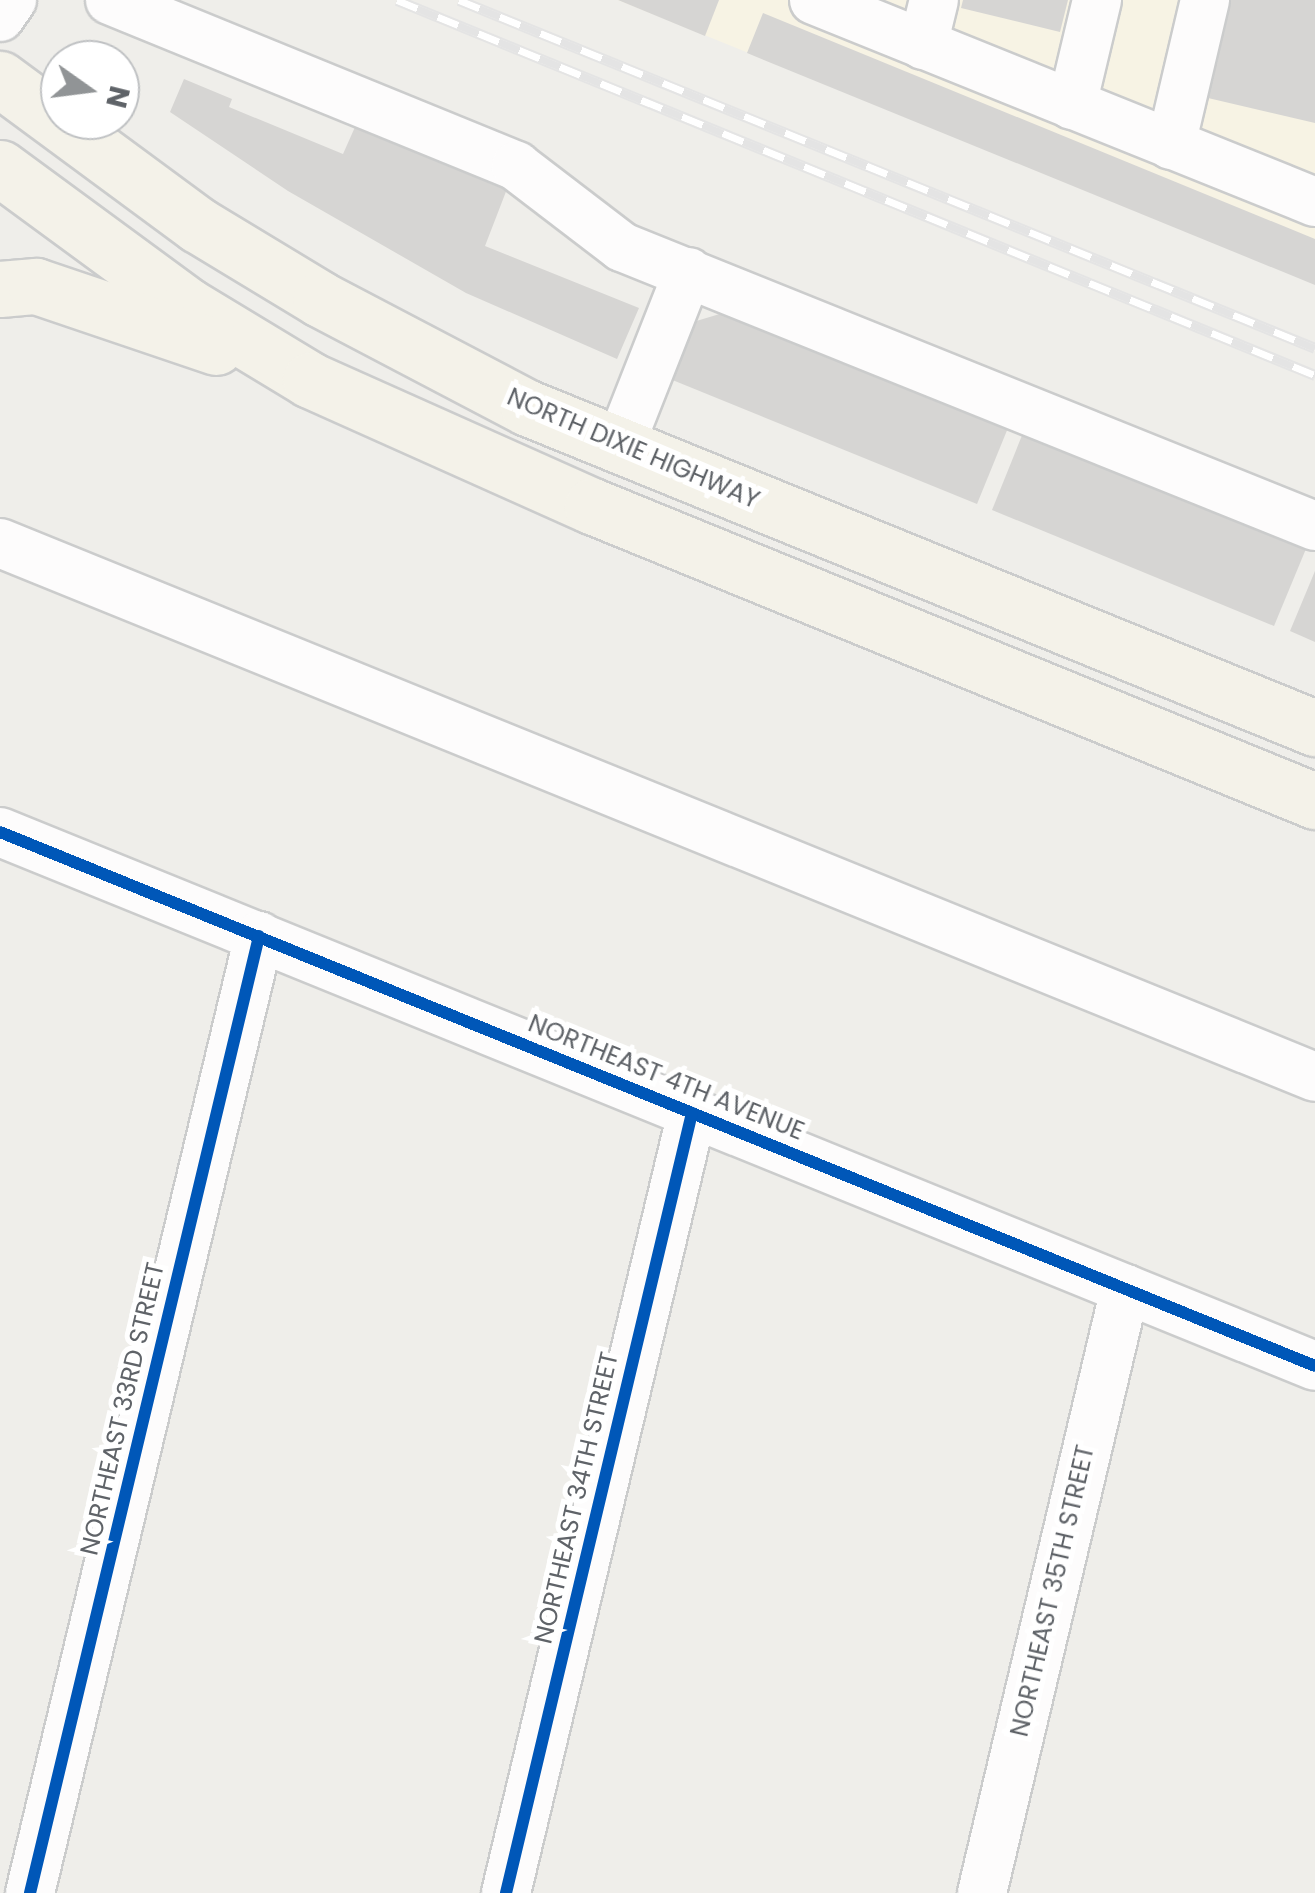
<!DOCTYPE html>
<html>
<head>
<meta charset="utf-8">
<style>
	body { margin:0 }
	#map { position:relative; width:1315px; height:1893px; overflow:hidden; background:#efeeea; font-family:Poppins,sans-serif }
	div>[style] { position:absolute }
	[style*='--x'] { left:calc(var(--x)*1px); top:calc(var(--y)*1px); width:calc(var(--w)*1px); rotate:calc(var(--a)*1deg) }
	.commercial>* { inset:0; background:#f7f3e4 }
	.building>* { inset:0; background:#d6d5d3 }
	.roads { filter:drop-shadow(2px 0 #cbcccc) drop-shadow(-2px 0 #cbcccc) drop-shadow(0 2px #cbcccc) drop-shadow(0 -2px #cbcccc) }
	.minor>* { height:48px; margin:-24px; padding:0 24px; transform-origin:24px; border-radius:24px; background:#fdfcfc }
	.major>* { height:55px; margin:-27.5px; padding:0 27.5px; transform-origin:27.5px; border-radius:27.5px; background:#f4f2e9 }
	.rail>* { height:11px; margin-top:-5.5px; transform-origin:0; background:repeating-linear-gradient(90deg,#fff 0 22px,#e4e4e4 0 44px); box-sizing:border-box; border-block:2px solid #e4e4e4 }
	.cycleway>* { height:12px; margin:-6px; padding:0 6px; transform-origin:6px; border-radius:6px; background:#0057b8 }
	span { translate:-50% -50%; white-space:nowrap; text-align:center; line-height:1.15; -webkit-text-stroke:10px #fff; paint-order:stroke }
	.street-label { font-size:25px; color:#5f6368 }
	.north { position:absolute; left:40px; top:40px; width:100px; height:100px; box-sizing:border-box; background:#fff; border:2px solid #bfc1c3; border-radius:50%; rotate:104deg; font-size:28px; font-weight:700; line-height:40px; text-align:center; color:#5f6368 }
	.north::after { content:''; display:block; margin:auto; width:35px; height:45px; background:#919496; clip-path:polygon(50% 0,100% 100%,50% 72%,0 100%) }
</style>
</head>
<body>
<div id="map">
	<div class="commercial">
		<i style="clip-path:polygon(618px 0,1315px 0,1315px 283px)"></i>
	</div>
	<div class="building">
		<i style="clip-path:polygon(618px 0,719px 0,705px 36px)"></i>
		<i style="clip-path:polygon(963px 0,1068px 0,1060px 32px,961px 8px)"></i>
		<i style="clip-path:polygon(1231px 0,1315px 0,1315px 123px,1208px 98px)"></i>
		<i style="clip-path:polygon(763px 13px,1315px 239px,1315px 285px,747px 53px)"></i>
		<i style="clip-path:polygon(184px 79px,232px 99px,229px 107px,343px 154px,355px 127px,507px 189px,485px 246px,639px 308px,617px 359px,466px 293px,288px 191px,170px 112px)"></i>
		<i style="clip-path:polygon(733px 310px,1010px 423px,977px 504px,670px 379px,693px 322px)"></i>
		<i style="clip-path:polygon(1025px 428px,1308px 544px,1274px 626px,992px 510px)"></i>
		<i style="clip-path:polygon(1315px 571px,1315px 642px,1290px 631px)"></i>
	</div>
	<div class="roads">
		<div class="minor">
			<i style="--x:110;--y:0;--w:439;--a:22.2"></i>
			<i style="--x:516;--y:166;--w:133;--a:37.4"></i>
			<i style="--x:622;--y:247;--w:747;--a:21.93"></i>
			<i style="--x:814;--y:0;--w:540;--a:21.96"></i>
			<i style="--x:0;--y:17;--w:21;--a:-55"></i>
			<i style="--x:923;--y:45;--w:46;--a:-76.3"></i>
			<i style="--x:1072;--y:105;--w:108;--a:-76.6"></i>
			<i style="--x:1171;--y:145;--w:149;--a:-76.8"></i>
			<i style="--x:620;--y:445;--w:186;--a:-68.5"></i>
			<i style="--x:0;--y:543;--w:1419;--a:22.1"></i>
			<i style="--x:0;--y:832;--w:1419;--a:22.1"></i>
			<i style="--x:30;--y:1893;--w:984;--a:-76.54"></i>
			<i style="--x:506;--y:1893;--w:802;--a:-76.59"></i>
			<i style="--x:982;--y:1893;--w:621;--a:-76.68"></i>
		</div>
		<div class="major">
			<i style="--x:0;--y:79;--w:246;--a:36.4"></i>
			<i style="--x:198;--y:225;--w:143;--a:31.2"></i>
			<i style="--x:320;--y:299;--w:235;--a:27.7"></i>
			<i style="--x:528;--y:408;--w:850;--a:22.13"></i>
			<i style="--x:0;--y:168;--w:233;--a:36.3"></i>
			<i style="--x:188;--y:306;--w:143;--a:31.2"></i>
			<i style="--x:310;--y:380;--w:309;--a:24.1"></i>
			<i style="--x:592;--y:506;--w:781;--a:22.2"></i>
			<i style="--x:0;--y:289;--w:36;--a:-5"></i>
			<i style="--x:36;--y:286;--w:190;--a:18.7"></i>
		</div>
	</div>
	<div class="rail">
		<i style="--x:397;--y:0;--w:992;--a:22.22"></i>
		<i style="--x:459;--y:0;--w:924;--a:22.12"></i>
	</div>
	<div class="cycleway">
		<i style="--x:0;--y:832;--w:1419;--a:22.1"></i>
		<i style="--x:30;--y:1893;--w:984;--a:-76.54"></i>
		<i style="--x:506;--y:1893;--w:802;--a:-76.59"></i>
	</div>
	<div class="street-label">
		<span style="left:633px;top:449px;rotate:23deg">NORTH DIXIE HIGHWAY</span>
		<span style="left:666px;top:1078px;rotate:22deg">NORTHEAST 4TH AVENUE</span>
		<span style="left:123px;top:1409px;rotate:-77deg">NORTHEAST 33RD STREET</span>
		<span style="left:577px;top:1498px;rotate:-77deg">NORTHEAST 34TH STREET</span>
		<span style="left:1053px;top:1591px;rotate:-77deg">NORTHEAST 35TH STREET</span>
	</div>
	<div class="north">N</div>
</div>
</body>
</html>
